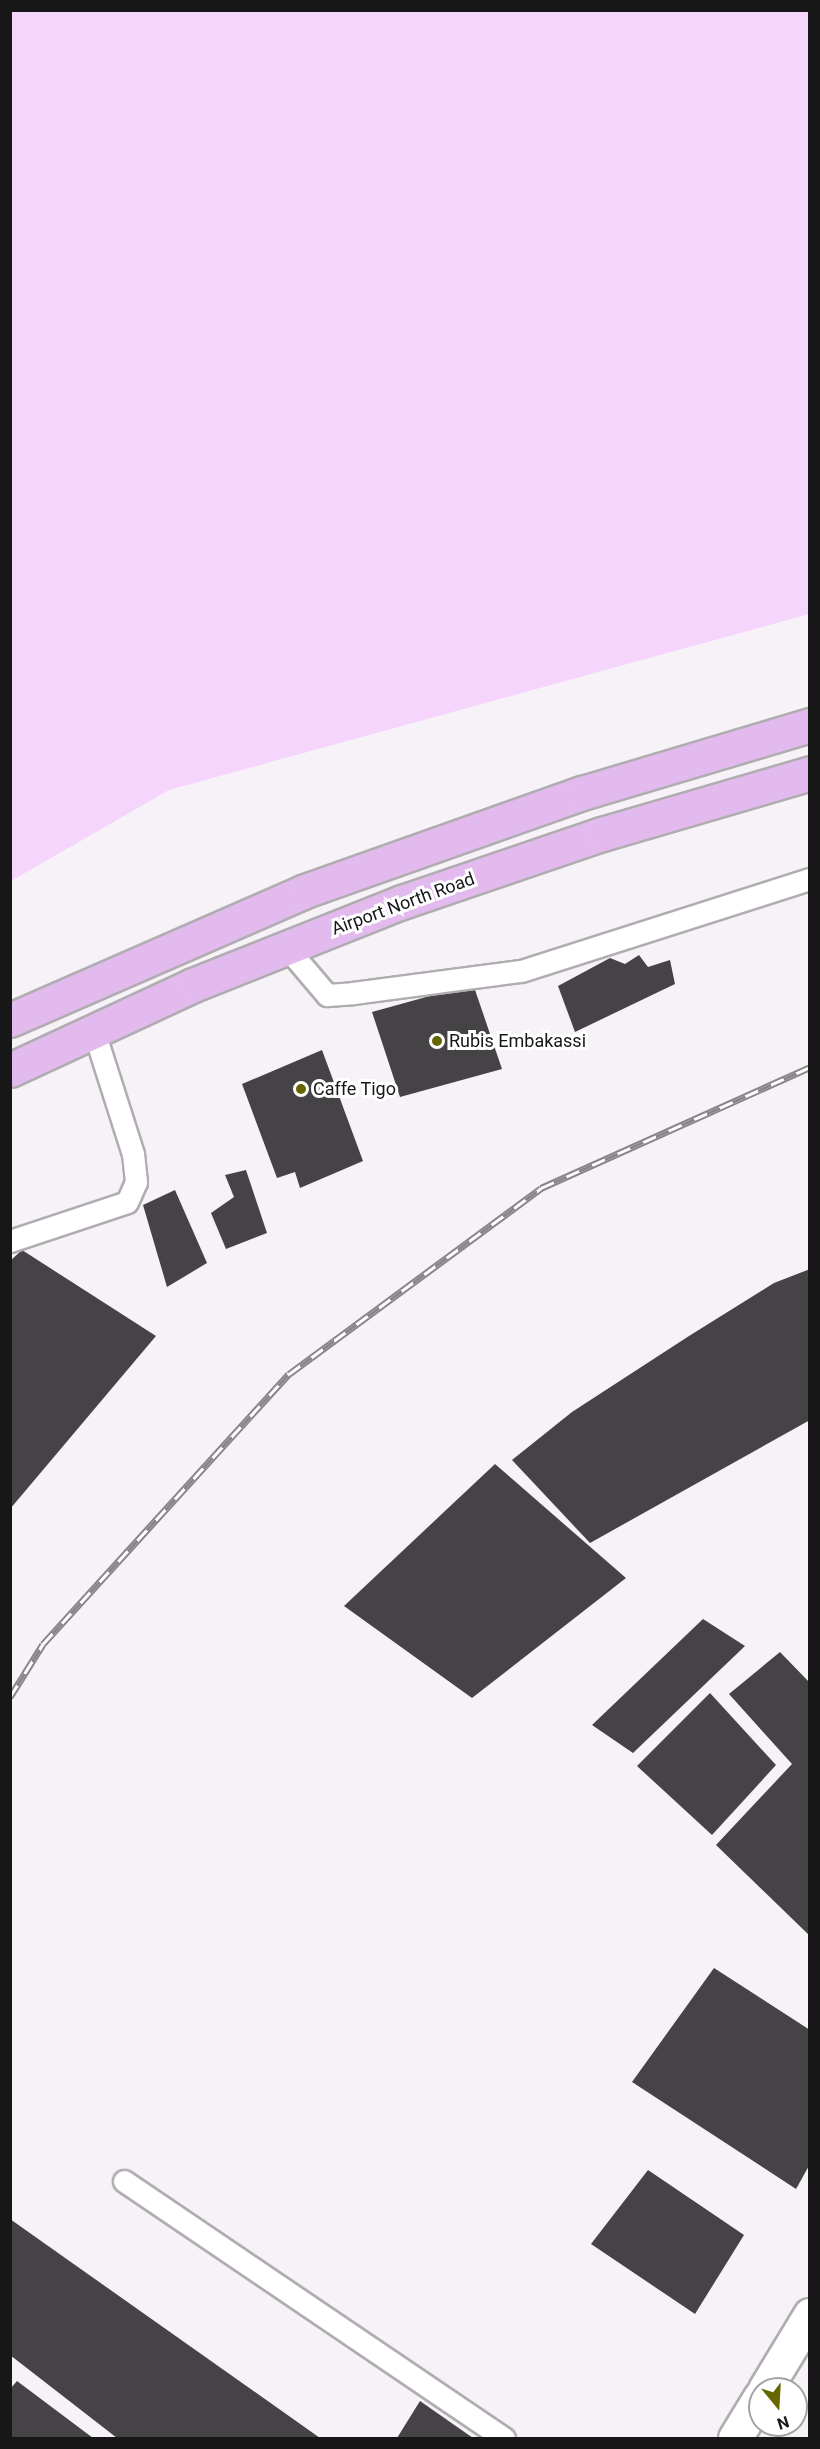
<!DOCTYPE html>
<html>
<head>
<meta charset="utf-8">
<style>
	body { margin:0 }
	#map { position:relative; width:820px; height:2449px; overflow:hidden; background:#f6f2f7; font-family:Roboto,sans-serif }
	div>[style] { position:absolute }
	[style*='--x'] { left:calc(var(--x)*1px); top:calc(var(--y)*1px); width:calc(var(--w)*1px); rotate:calc(var(--a)*1deg) }
	.green>* { inset:0; background:#f5d5fc }
	.building>* { inset:0; background:#464347 }
	.roads { filter:drop-shadow(2px 0 #b0adb1) drop-shadow(-2px 0 #b0adb1) drop-shadow(0 2px #b0adb1) drop-shadow(0 -2px #b0adb1) }
	.service>* { height:21px; margin:-10.5px; padding:0 10.5px; transform-origin:10.5px; border-radius:10.5px; background:#fff }
	.minor>* { height:33px; margin:-16.5px; padding:0 16.5px; transform-origin:16.5px; border-radius:16.5px; background:#fff }
	.primary>* { height:33px; margin:-16.5px; padding:0 16.5px; transform-origin:16.5px; border-radius:16.5px; background:#e3baed }
	.rail>* { height:7px; margin-top:-3.5px; transform-origin:0; background:repeating-linear-gradient(90deg,#fff 0 14px,#898689 0 28px); box-sizing:border-box; border-block:2px solid #898689 }
	.dots>* { width:16px; height:16px; translate:-50% -50%; box-sizing:border-box; border:3px solid #fff; border-radius:50% }
	span { translate:-50% -50%; white-space:nowrap; text-align:center; line-height:1.15; -webkit-text-stroke:6px #fff; paint-order:stroke }
	.street-label { font-size:18px; color:#181718 }
	.poi-label { font-size:18px; color:#181718 }
	.left { translate:0 -50%; text-align:left }
	.frame { position:absolute; inset:0; border:12px solid #181718; pointer-events:none }
	.north { position:absolute; left:748px; top:2377px; width:60px; height:60px; box-sizing:border-box; background:#fff; border:2px solid #a3a2a3; border-radius:50%; rotate:162deg; font-size:16px; font-weight:700; line-height:24px; text-align:center; color:#181718 }
	.north::after { content:''; display:block; margin:auto; width:21px; height:27px; background:#660; clip-path:polygon(50% 0,100% 100%,50% 72%,0 100%) }
</style>
</head>
<body>
<div id="map">
	<div class="green">
		<i style="clip-path:polygon(11px 10px,809px 11px,809px 614px,169px 790px,11px 881px)"></i>
	</div>
	<div class="building">
		<i style="clip-path:polygon(639px 955px,648px 967px,670px 960px,675px 984px,575px 1032px,558px 986px,610px 958px,625px 964px)"></i>
		<i style="clip-path:polygon(473px 984px,502px 1069px,400px 1097px,372px 1012px)"></i>
		<i style="clip-path:polygon(322px 1050px,363px 1161px,300px 1188px,295px 1172px,277px 1178px,242px 1084px)"></i>
		<i style="clip-path:polygon(246px 1170px,267px 1233px,226px 1249px,211px 1213px,234px 1197px,225px 1175px)"></i>
		<i style="clip-path:polygon(175px 1190px,207px 1263px,167px 1287px,143px 1205px)"></i>
		<i style="clip-path:polygon(22px 1250px,156px 1336px,10px 1509px,10px 1261px)"></i>
		<i style="clip-path:polygon(810px 1269px,810px 1420px,590px 1543px,512px 1460px,572px 1412px,689px 1336px,774px 1283px)"></i>
		<i style="clip-path:polygon(495px 1464px,626px 1578px,472px 1698px,344px 1606px)"></i>
		<i style="clip-path:polygon(703px 1619px,745px 1646px,633px 1753px,592px 1725px)"></i>
		<i style="clip-path:polygon(780px 1652px,810px 1683px,810px 1936px,716px 1845px,792px 1764px,729px 1694px)"></i>
		<i style="clip-path:polygon(710px 1693px,776px 1765px,712px 1835px,637px 1766px)"></i>
		<i style="clip-path:polygon(714px 1968px,810px 2030px,810px 2164px,796px 2189px,632px 2082px)"></i>
		<i style="clip-path:polygon(648px 2170px,744px 2235px,695px 2314px,591px 2244px)"></i>
		<i style="clip-path:polygon(10px 2219px,320px 2438px,117px 2438px,10px 2355px)"></i>
		<i style="clip-path:polygon(17px 2381px,93px 2438px,10px 2438px,10px 2389px)"></i>
		<i style="clip-path:polygon(420px 2401px,473px 2438px,397px 2438px)"></i>
	</div>
	<div class="roads">
		<div class="service">
			<i style="--x:287;--y:948;--w:62;--a:49.6"></i>
			<i style="--x:327;--y:995;--w:26;--a:-4"></i>
			<i style="--x:353;--y:993;--w:169;--a:-7.5"></i>
			<i style="--x:521;--y:971;--w:303;--a:-17.7"></i>
			<i style="--x:10;--y:1241;--w:123;--a:-18.4"></i>
			<i style="--x:127;--y:1202;--w:22;--a:-66"></i>
			<i style="--x:136;--y:1182;--w:28;--a:-96"></i>
			<i style="--x:133;--y:1154;--w:128;--a:-107.7"></i>
			<i style="--x:124;--y:2181;--w:459;--a:34.1"></i>
		</div>
		<div class="minor">
			<i style="--x:765;--y:2389;--w:87;--a:-58.7"></i>
			<i style="--x:735;--y:2438;--w:48;--a:-58.6"></i>
		</div>
		<div class="primary">
			<i style="--x:10;--y:1020;--w:322;--a:-23.6"></i>
			<i style="--x:305;--y:891;--w:294;--a:-19.5"></i>
			<i style="--x:582;--y:793;--w:238;--a:-16.6"></i>
			<i style="--x:10;--y:1070;--w:202;--a:-24.9"></i>
			<i style="--x:193;--y:985;--w:225;--a:-21.7"></i>
			<i style="--x:402;--y:902;--w:211;--a:-18.8"></i>
			<i style="--x:602;--y:834;--w:217;--a:-16.3"></i>
		</div>
	</div>
	<div class="rail">
		<i style="--x:10;--y:1697;--w:62;--a:-58.1"></i>
		<i style="--x:43;--y:1644;--w:365;--a:-47.7"></i>
		<i style="--x:289;--y:1374;--w:313;--a:-36.4"></i>
		<i style="--x:541;--y:1188;--w:295;--a:-24.2"></i>
	</div>
	<div class="dots">
		<i style="left:437px;top:1041px;background:#660"></i>
		<i style="left:301px;top:1089px;background:#660"></i>
	</div>
	<div class="street-label">
		<span style="left:403px;top:904px;rotate:-20deg">Airport North Road</span>
	</div>
	<div class="poi-label">
		<span class="left" style="left:449px;top:1041px">Rubis Embakassi</span>
		<span class="left" style="left:313px;top:1089px">Caffe Tigo</span>
	</div>
	<div class="frame"></div>
	<div class="north">N</div>
</div>
</body>
</html>
